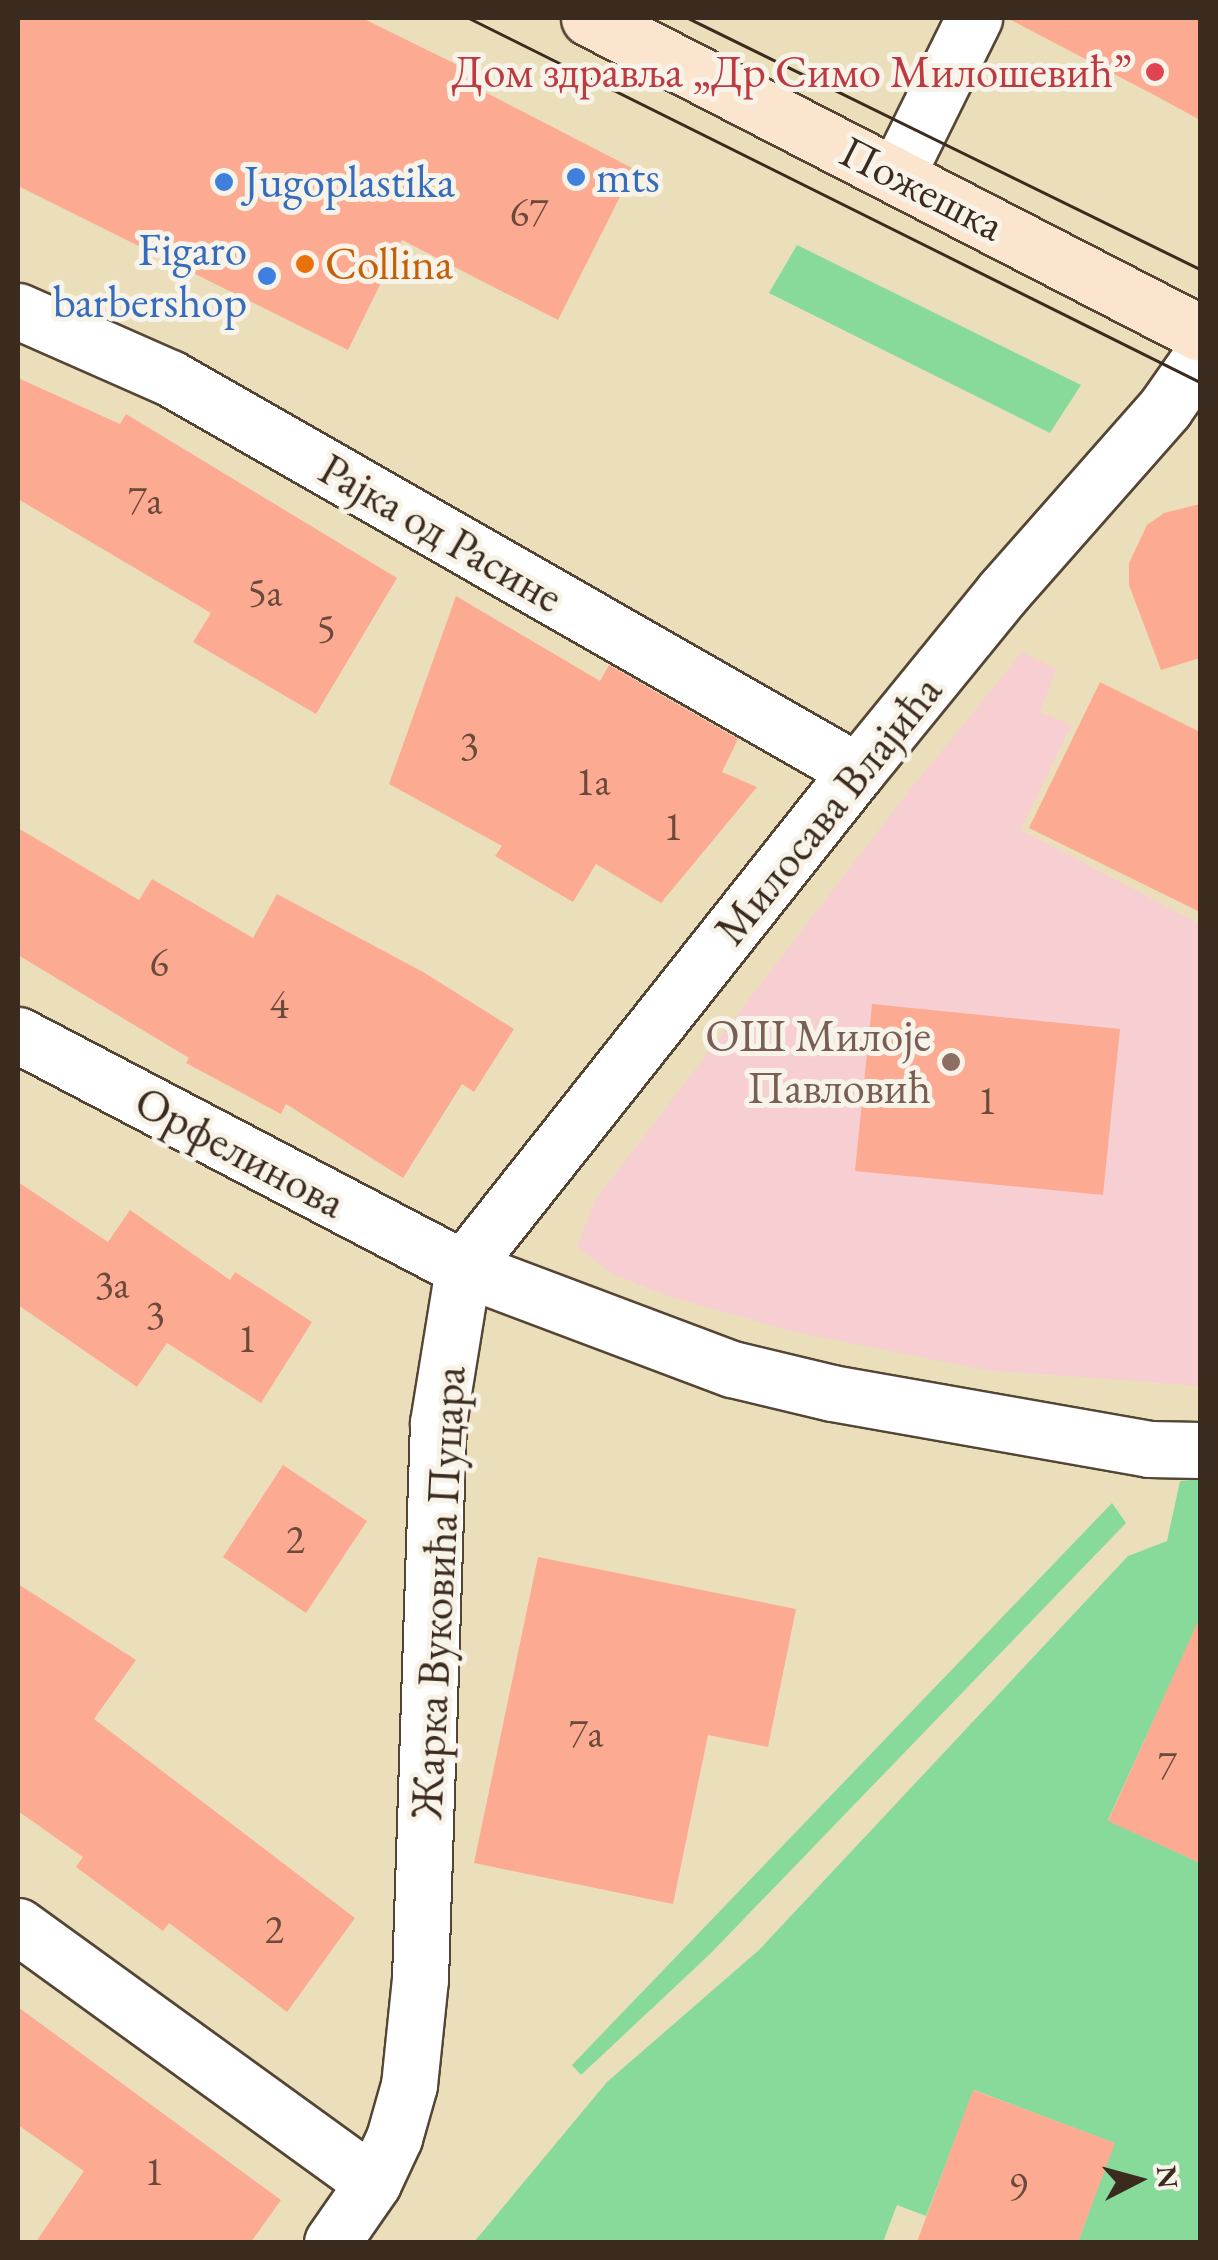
<!DOCTYPE html>
<html>
<head>
<meta charset="utf-8">
<style>
	body { margin:0 }
	#map { position:relative; width:1218px; height:2260px; overflow:hidden; background:#eadfba; font-family:"EB Garamond",serif }
	div>[style] { position:absolute }
	[style*='--x'] { left:calc(var(--x)*1px); top:calc(var(--y)*1px); width:calc(var(--w)*1px); rotate:calc(var(--a)*1deg) }
	.built>* { inset:0; background:#f7cfd2 }
	.green>* { inset:0; background:#88da9b }
	.building>* { inset:0; background:#fcab92 }
	.roads { filter:drop-shadow(2px 0 #554535) drop-shadow(-2px 0 #554535) drop-shadow(0 2px #554535) drop-shadow(0 -2px #554535) }
	.street>* { height:55px; margin:-27.5px; padding:0 27.5px; transform-origin:27.5px; border-radius:27.5px; background:#fff }
	.secondary>* { height:55px; margin:-27.5px; padding:0 27.5px; transform-origin:27.5px; border-radius:27.5px; background:#fce5cf }
	.tram>* { height:2.5px; margin:-1.25px; padding:0 1.25px; transform-origin:1.25px; border-radius:1.25px; background:#3b2a1e }
	.dots>* { width:28px; height:28px; translate:-50% -50%; box-sizing:border-box; border:5px solid #f7f3e8; border-radius:50% }
	span { translate:-50% -50%; white-space:nowrap; text-align:center; line-height:1.15; -webkit-text-stroke:10px #f7f3e8; paint-order:stroke }
	.number-label { font-size:40px; color:#6b4a3b }
	.number-label span { -webkit-text-stroke-width:0 }
	.health-label { font-size:45px; color:#be3a42 }
	.right { translate:-100% -50%; text-align:right }
	.shop-label { font-size:45px; color:#366cbe }
	.left { translate:0 -50%; text-align:left }
	.street-label { font-size:45px; color:#3b2a1e }
	.food-label { font-size:45px; color:#c56008 }
	.education-label { font-size:45px; color:#785e54 }
	.frame { position:absolute; inset:0; border:20px solid #3b2a1e; pointer-events:none }
	.north { position:absolute; left:1088px; top:2130px; width:100px; height:100px; -webkit-text-stroke:8px #f7f3e8; paint-order:stroke; rotate:84deg; font-size:28px; font-weight:700; line-height:40px; text-align:center; color:#3b2a1e }
	.north::after { content:''; display:block; margin:auto; width:35px; height:45px; background:#3b2a1e; clip-path:polygon(50% 0,100% 100%,50% 72%,0 100%) }
</style>
</head>
<body>
<div id="map">
	<div class="built">
		<i style="clip-path:polygon(1022px 652px,1056px 669px,1040px 712px,1071px 725px,1021px 830px,1200px 924px,1200px 1386px,986px 1370px,795px 1332px,674px 1298px,614px 1275px,577px 1247px,595px 1200px,901px 801px)"></i>
	</div>
	<div class="green">
		<i style="clip-path:polygon(797px 245px,1081px 385px,1050px 433px,769px 293px)"></i>
		<i style="clip-path:polygon(1200px 1479px,1200px 1708px,1166px 1693px,1108px 1820px,1200px 1863px,1200px 2242px,1078px 2242px,1114px 2143px,974px 2090px,926px 2216px,897px 2205px,883px 2242px,474px 2242px,607px 2082px,759px 1950px,1128px 1556px,1167px 1541px,1180px 1481px)"></i>
		<i style="clip-path:polygon(1112px 1503px,1126px 1523px,710px 1954px,581px 2075px,572px 2065px)"></i>
	</div>
	<div class="building">
		<i style="clip-path:polygon(18px 18px,362px 18px,482px 77px,477px 88px,634px 169px,558px 320px,402px 240px,348px 350px,18px 186px)"></i>
		<i style="clip-path:polygon(1007px 18px,1200px 18px,1200px 120px,1158px 97px)"></i>
		<i style="clip-path:polygon(18px 378px,120px 424px,126px 414px,397px 578px,316px 714px,193px 642px,211px 613px,18px 499px)"></i>
		<i style="clip-path:polygon(1200px 504px,1200px 658px,1161px 670px,1129px 585px,1129px 563px,1147px 525px,1164px 513px)"></i>
		<i style="clip-path:polygon(456px 596px,600px 681px,609px 665px,738px 739px,722px 772px,757px 787px,661px 903px,596px 864px,573px 902px,495px 856px,502px 846px,389px 784px)"></i>
		<i style="clip-path:polygon(1100px 682px,1200px 732px,1200px 912px,1029px 828px)"></i>
		<i style="clip-path:polygon(18px 828px,139px 900px,152px 879px,253px 938px,277px 894px,423px 972px,514px 1029px,474px 1092px,462px 1084px,403px 1178px,286px 1104px,281px 1114px,186px 1063px,189px 1058px,18px 955px)"></i>
		<i style="clip-path:polygon(872px 1004px,1120px 1029px,1103px 1195px,855px 1171px)"></i>
		<i style="clip-path:polygon(18px 1182px,108px 1242px,130px 1210px,230px 1280px,235px 1272px,312px 1322px,261px 1403px,167px 1343px,137px 1387px,18px 1305px)"></i>
		<i style="clip-path:polygon(283px 1465px,367px 1521px,306px 1613px,223px 1557px)"></i>
		<i style="clip-path:polygon(538px 1557px,796px 1609px,768px 1747px,708px 1735px,673px 1904px,474px 1863px)"></i>
		<i style="clip-path:polygon(18px 1584px,136px 1660px,94px 1719px,355px 1918px,287px 2012px,169px 1923px,163px 1931px,76px 1867px,83px 1857px,18px 1811px)"></i>
		<i style="clip-path:polygon(1200px 1617px,1200px 1863px,1108px 1821px)"></i>
		<i style="clip-path:polygon(18px 2007px,281px 2200px,251px 2242px,36px 2242px,84px 2171px,18px 2125px)"></i>
		<i style="clip-path:polygon(973px 2090px,1115px 2143px,1078px 2242px,917px 2242px)"></i>
	</div>
	<div class="roads">
		<div class="street">
			<i style="--x:897;--y:174;--w:174;--a:-63.7"></i>
			<i style="--x:18;--y:311;--w:166;--a:23.8"></i>
			<i style="--x:170;--y:378;--w:791;--a:29.77"></i>
			<i style="--x:18;--y:1035;--w:502;--a:27.64"></i>
			<i style="--x:463;--y:1268;--w:287;--a:20.6"></i>
			<i style="--x:732;--y:1369;--w:103;--a:13.5"></i>
			<i style="--x:832;--y:1393;--w:322;--a:10"></i>
			<i style="--x:1149;--y:1449;--w:51;--a:1.1"></i>
			<i style="--x:18;--y:1926;--w:438;--a:35.9"></i>
			<i style="--x:332;--y:2242;--w:72;--a:-55.2"></i>
			<i style="--x:373;--y:2183;--w:50;--a:-65"></i>
			<i style="--x:394;--y:2138;--w:55;--a:-74.2"></i>
			<i style="--x:409;--y:2085;--w:107;--a:-84.1"></i>
			<i style="--x:420;--y:1979;--w:556;--a:-88.15"></i>
			<i style="--x:438;--y:1423;--w:157;--a:-80.8"></i>
			<i style="--x:463;--y:1268;--w:634;--a:-51.59"></i>
			<i style="--x:857;--y:771;--w:230;--a:-50.8"></i>
			<i style="--x:1002;--y:593;--w:247;--a:-48.6"></i>
			<i style="--x:1165;--y:408;--w:61;--a:-55"></i>
		</div>
		<div class="secondary">
			<i style="--x:589;--y:18;--w:687;--a:27.27"></i>
		</div>
	</div>
	<div class="tram">
		<i style="--x:469;--y:18;--w:817;--a:26.47"></i>
		<i style="--x:688;--y:18;--w:570;--a:26.12"></i>
	</div>
	<div class="dots">
		<i style="left:1155px;top:72px;background:#e0444e"></i>
		<i style="left:576px;top:177px;background:#3f7fe0"></i>
		<i style="left:224px;top:182px;background:#3f7fe0"></i>
		<i style="left:305px;top:264px;background:#e8710a"></i>
		<i style="left:267px;top:276px;background:#3f7fe0"></i>
		<i style="left:951px;top:1062px;background:#8d6e63"></i>
	</div>
	<div class="number-label">
		<span style="left:529px;top:212px">67</span>
		<span style="left:145px;top:500px">7a</span>
		<span style="left:265px;top:592px">5a</span>
		<span style="left:326px;top:628px">5</span>
		<span style="left:469px;top:745px">3</span>
		<span style="left:593px;top:781px">1a</span>
		<span style="left:673px;top:826px">1</span>
		<span style="left:159px;top:962px">6</span>
		<span style="left:279px;top:1004px">4</span>
		<span style="left:987px;top:1100px">1</span>
		<span style="left:112px;top:1284px">3a</span>
		<span style="left:155px;top:1314px">3</span>
		<span style="left:247px;top:1338px">1</span>
		<span style="left:295px;top:1539px">2</span>
		<span style="left:586px;top:1733px">7a</span>
		<span style="left:1167px;top:1765px">7</span>
		<span style="left:274px;top:1929px">2</span>
		<span style="left:154px;top:2171px">1</span>
		<span style="left:1018px;top:2186px">9</span>
	</div>
	<div class="health-label">
		<span class="right" style="left:1132px;top:72px">Дом здравља „Др Симо Милошевић”</span>
	</div>
	<div class="shop-label">
		<span class="left" style="left:596px;top:177px">mts</span>
		<span class="left" style="left:244px;top:182px">Jugoplastika</span>
		<span class="right" style="left:247px;top:276px">Figaro<br>barbershop</span>
	</div>
	<div class="street-label">
		<span style="left:922px;top:188px;rotate:27deg">Пожешка</span>
		<span style="left:441px;top:533px;rotate:30deg">Рајка од Расине</span>
		<span style="left:828px;top:810px;rotate:-51deg">Милосава Влајића</span>
		<span style="left:240px;top:1152px;rotate:28deg">Орфелинова</span>
		<span style="left:438px;top:1593px;rotate:-87deg">Жарка Вуковића Пуцара</span>
	</div>
	<div class="food-label">
		<span class="left" style="left:325px;top:264px">Collina</span>
	</div>
	<div class="education-label">
		<span class="right" style="left:931px;top:1062px">ОШ Милоје<br>Павловић</span>
	</div>
	<div class="frame"></div>
	<div class="north">N</div>
</div>
</body>
</html>
